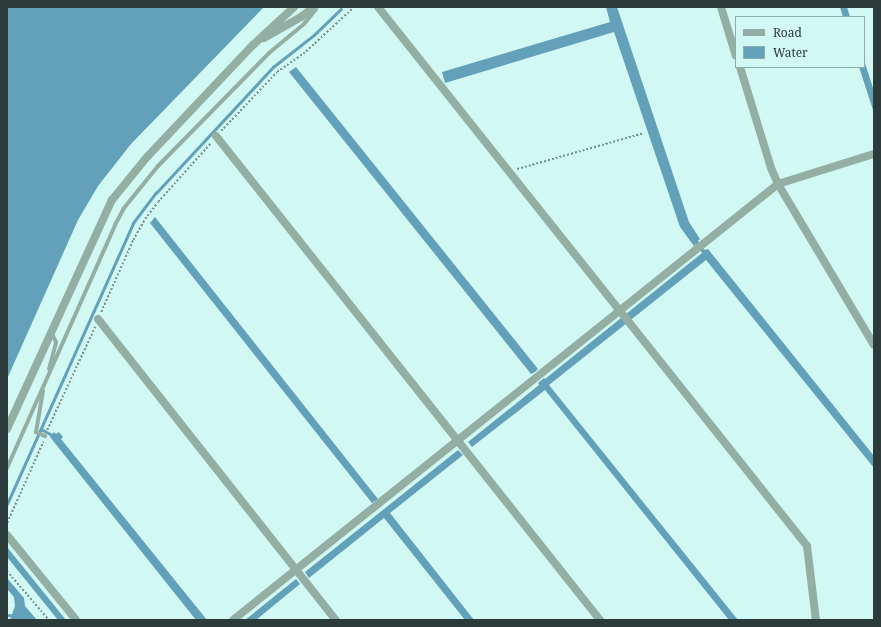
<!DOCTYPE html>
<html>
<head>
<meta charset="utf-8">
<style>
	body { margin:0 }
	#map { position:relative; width:881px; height:627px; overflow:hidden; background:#d2f8f4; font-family:"Noto Serif",serif }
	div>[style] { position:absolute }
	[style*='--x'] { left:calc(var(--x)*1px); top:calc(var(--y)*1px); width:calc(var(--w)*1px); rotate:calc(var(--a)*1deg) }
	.water>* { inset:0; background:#63a0b9 }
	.stream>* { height:2.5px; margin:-1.25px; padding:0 1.25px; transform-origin:1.25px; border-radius:1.25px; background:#63a0b9 }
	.path>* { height:1.5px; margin-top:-0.75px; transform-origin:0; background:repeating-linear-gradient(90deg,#78928f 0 2px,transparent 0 4px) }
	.service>* { height:4px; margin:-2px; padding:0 2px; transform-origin:2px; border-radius:2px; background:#93aea3 }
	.minor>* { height:8px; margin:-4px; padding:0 4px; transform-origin:4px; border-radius:4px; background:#93aea3 }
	span { translate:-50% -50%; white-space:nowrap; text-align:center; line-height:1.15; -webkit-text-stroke:3px #d2f8f4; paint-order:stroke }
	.frame { position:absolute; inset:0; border:8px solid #2b3b39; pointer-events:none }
	.legend { position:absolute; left:735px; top:16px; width:130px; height:52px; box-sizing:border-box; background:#d2f8f4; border:1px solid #8faca9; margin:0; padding:5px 7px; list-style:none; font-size:12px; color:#2b3b39 }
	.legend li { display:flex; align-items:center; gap:8px; height:20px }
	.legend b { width:20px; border:1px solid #8faca9 }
</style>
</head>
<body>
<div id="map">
	<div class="water">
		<i style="clip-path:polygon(7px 7px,264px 7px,131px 144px,98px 186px,78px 220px,7px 379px)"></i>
		<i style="clip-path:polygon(606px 7px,617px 7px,689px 222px,700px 239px,698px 241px,705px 250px,708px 249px,874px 456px,874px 468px,706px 260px,549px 385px,738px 620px,729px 620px,545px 390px,472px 447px,468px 442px,539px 385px,538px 383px,544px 378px,545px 379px,702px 253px,696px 244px,694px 246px,680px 227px,614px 32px,445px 83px,442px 72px,610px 22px)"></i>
		<i style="clip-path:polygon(840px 7px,847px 7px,850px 17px,843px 17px)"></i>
		<i style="clip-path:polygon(864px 60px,874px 91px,874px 113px,859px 67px,864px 67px)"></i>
		<i style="clip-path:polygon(296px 67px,538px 369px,535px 372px,531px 374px,289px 72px)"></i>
		<i style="clip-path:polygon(155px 217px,378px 499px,372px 503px,150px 223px)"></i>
		<i style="clip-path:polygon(54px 432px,56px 434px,59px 432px,63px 437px,61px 439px,207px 620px,196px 620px,50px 437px)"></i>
		<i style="clip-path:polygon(458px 450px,463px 455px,390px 513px,474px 620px,465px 620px,384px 518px,309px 578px,305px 572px)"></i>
		<i style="clip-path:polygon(7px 547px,66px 620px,58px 620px,7px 557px)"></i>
		<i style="clip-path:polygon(7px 578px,24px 598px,25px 606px,37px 620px,10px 620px,15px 606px,14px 597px,7px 589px)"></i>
		<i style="clip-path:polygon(296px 579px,300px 584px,256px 620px,245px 620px)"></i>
	</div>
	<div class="stream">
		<i style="--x:41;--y:429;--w:15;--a:28"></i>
		<i style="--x:7;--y:504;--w:308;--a:-65.8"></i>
		<i style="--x:133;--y:223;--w:38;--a:-53"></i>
		<i style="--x:156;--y:193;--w:172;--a:-47.1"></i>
		<i style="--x:273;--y:67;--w:52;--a:-38"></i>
		<i style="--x:314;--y:35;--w:37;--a:-44"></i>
		<i style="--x:9;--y:615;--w:5;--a:11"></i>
	</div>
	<div class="path">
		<i style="--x:221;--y:131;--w:81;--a:-46.5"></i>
		<i style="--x:277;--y:72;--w:32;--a:-35"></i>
		<i style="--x:303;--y:54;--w:69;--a:-42.7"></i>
		<i style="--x:517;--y:169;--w:132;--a:-15.8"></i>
		<i style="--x:101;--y:312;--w:79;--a:-66"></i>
		<i style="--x:133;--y:240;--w:24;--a:-60"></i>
		<i style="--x:145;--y:219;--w:21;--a:-53"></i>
		<i style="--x:158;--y:202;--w:79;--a:-48.1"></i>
		<i style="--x:47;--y:430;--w:114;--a:-65"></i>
		<i style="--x:7;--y:523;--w:89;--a:-66"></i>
		<i style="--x:7;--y:571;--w:65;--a:49.4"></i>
	</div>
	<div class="service">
		<i style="--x:49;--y:369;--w:28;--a:-75"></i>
		<i style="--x:56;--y:342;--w:11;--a:-117"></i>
		<i style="--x:43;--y:391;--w:42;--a:99.7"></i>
		<i style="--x:36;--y:432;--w:10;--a:24"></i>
		<i style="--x:7;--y:468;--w:266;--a:-66"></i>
		<i style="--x:115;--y:225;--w:19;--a:-62"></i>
		<i style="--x:124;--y:208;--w:54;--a:-51"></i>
		<i style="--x:158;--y:166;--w:158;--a:-45.5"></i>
		<i style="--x:269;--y:53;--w:45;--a:-39.6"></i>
		<i style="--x:304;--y:24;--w:19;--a:-51"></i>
	</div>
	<div class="minor">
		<i style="--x:378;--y:7;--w:689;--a:51.48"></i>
		<i style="--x:807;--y:546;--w:75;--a:83.1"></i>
		<i style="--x:721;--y:7;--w:51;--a:73"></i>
		<i style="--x:264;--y:38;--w:43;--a:-29.6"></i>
		<i style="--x:301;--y:17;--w:16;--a:-38"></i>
		<i style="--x:740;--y:67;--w:106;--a:72.9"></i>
		<i style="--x:771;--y:168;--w:17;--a:66"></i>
		<i style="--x:778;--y:184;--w:187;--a:59.2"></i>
		<i style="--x:216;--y:136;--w:618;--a:51.57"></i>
		<i style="--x:98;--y:319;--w:384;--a:51.7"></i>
		<i style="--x:7;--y:429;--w:252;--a:-65.4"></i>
		<i style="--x:112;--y:200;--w:55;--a:-50.9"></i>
		<i style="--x:147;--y:157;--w:154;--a:-46.6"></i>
		<i style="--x:253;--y:45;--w:56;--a:-42.8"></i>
		<i style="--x:7;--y:535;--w:109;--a:50.9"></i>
		<i style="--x:233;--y:620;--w:698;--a:-38.66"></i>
		<i style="--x:778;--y:184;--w:101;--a:-17.4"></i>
	</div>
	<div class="frame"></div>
	<ul class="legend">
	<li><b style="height:5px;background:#93aea3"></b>Road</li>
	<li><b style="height:11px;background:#63a0b9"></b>Water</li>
	</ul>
</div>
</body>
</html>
